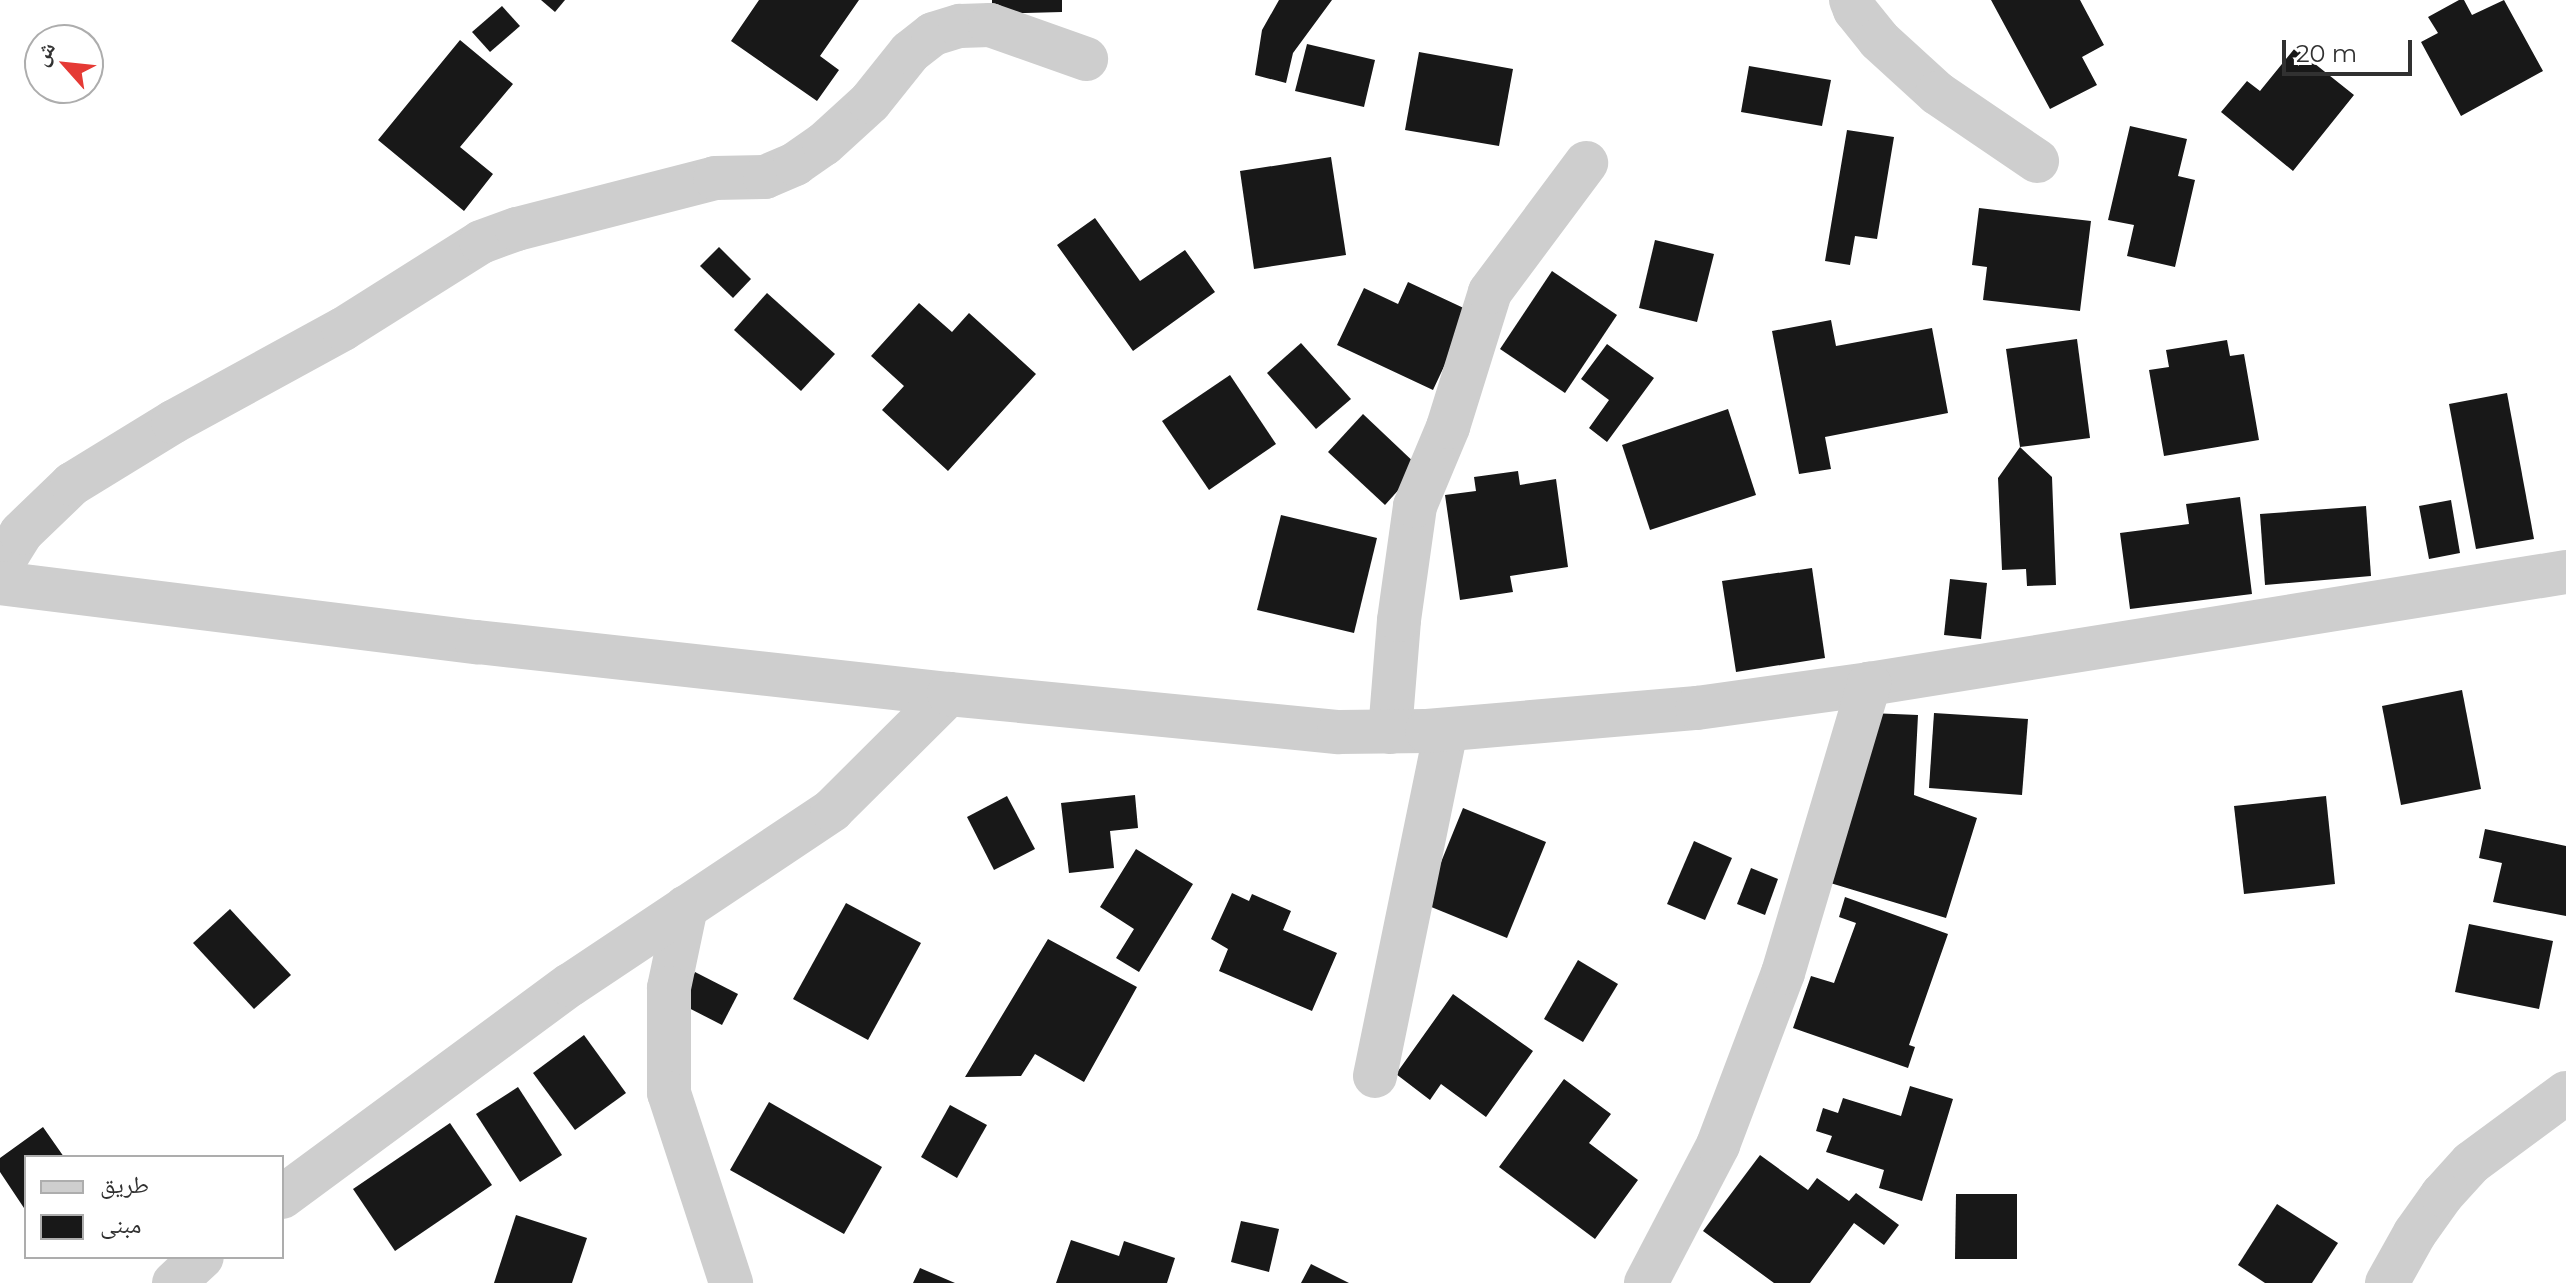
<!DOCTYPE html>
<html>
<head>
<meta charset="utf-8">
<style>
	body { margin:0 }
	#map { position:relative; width:2566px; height:1283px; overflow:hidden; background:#fff; font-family:Montserrat,"Noto Naskh Arabic",sans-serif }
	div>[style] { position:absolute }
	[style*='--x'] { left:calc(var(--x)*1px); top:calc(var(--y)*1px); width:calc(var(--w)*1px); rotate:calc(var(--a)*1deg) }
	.building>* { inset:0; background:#181818 }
	.minor>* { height:44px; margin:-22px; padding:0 22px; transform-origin:22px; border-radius:22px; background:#cecece }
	span { translate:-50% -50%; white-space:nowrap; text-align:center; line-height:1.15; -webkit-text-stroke:8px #fff; paint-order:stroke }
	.legend { position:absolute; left:24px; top:1155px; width:260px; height:104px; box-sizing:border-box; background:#fff; border:2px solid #adadad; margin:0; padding:10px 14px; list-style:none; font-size:24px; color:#313131 }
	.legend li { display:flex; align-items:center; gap:16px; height:40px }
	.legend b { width:40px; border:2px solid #adadad }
	.north { position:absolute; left:24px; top:24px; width:80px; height:80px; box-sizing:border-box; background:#fff; border:2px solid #adadad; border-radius:50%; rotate:297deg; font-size:22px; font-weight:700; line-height:32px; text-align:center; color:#313131 }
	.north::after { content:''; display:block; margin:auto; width:28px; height:36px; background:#e53a35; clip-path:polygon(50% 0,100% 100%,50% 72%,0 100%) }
	.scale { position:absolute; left:2282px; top:40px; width:130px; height:36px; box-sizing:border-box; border:4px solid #313131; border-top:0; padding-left:10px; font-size:24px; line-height:28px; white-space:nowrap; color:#313131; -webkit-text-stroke:6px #fff; paint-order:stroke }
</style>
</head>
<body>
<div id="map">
	<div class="building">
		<i style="clip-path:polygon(541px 0,565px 0,555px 12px)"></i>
		<i style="clip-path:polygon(759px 0,859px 0,820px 56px,839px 70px,817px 101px,731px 41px)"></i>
		<i style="clip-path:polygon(992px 0,1062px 0,1062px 12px,992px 14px)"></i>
		<i style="clip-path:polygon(1279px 0,1332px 0,1293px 53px,1286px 83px,1255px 75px,1262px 30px)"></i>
		<i style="clip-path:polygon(1991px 0,2080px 0,2104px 45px,2082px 57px,2097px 85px,2050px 109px)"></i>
		<i style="clip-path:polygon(2459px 0,2464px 0,2472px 15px,2504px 0,2543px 71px,2461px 116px,2421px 42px,2438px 33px,2428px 17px)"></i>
		<i style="clip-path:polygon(502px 6px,520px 26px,490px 52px,472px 32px)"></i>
		<i style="clip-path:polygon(460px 40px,513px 84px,460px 147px,493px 174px,464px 211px,378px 140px)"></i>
		<i style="clip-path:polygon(1307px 44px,1375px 60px,1364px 107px,1295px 91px)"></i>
		<i style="clip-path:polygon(2295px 48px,2354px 95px,2293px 171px,2221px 112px,2247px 81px,2260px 91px)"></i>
		<i style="clip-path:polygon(1419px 52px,1513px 69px,1499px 146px,1405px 130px)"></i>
		<i style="clip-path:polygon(1749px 66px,1831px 80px,1822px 126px,1741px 112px)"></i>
		<i style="clip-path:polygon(2130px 126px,2187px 139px,2178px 176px,2195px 180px,2175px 267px,2127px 256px,2134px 225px,2108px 220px)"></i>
		<i style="clip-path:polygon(1847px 130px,1894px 137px,1877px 239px,1855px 236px,1850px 265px,1825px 261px)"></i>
		<i style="clip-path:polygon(1331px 157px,1346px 255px,1254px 269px,1240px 171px)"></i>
		<i style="clip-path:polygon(1979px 208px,2091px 221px,2080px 311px,1983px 300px,1987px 267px,1972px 265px)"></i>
		<i style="clip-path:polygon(1095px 218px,1140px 281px,1185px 250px,1215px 292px,1133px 351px,1057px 245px)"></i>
		<i style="clip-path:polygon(1655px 240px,1714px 254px,1697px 322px,1639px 308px)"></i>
		<i style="clip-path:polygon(719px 247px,751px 279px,733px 298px,700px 266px)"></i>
		<i style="clip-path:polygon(1552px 271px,1617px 315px,1565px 393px,1500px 349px)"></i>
		<i style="clip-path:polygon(1408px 282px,1470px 311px,1433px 390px,1337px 345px,1364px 288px,1398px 304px)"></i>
		<i style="clip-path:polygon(767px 293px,835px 354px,801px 391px,734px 330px)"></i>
		<i style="clip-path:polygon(919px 303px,952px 332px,969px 313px,1036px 374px,948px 471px,882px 410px,904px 386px,871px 356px)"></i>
		<i style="clip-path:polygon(1831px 320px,1836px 346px,1932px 328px,1948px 413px,1825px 437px,1831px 469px,1799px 474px,1772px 331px)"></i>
		<i style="clip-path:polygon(2077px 339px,2090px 438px,2020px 447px,2006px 349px)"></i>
		<i style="clip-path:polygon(2227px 340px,2230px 356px,2244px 354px,2259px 440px,2164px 456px,2149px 370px,2169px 367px,2166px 350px)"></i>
		<i style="clip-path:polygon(1301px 343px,1351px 399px,1316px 429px,1267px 373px)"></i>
		<i style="clip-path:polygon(1607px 344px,1654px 378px,1607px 442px,1589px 428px,1609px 400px,1581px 379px)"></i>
		<i style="clip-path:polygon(1230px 375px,1276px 444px,1209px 490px,1162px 421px)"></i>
		<i style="clip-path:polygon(2507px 393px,2534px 539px,2476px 549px,2449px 404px)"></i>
		<i style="clip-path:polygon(1728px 409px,1756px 495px,1650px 530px,1622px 445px)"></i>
		<i style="clip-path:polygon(1363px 414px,1419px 467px,1385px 505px,1328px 452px)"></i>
		<i style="clip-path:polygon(2020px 447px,2052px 477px,2056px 585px,2027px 586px,2026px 569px,2002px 570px,1998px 478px)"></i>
		<i style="clip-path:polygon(1518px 471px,1520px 485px,1556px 479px,1568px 567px,1510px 576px,1513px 592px,1460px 600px,1445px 495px,1476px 491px,1474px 477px)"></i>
		<i style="clip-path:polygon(2240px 497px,2252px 594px,2130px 609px,2120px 533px,2189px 524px,2186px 504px)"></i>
		<i style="clip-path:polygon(2451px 500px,2460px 553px,2429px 559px,2419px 506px)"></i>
		<i style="clip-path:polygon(2366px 506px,2371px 576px,2265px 585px,2260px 514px)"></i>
		<i style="clip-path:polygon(1281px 515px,1377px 538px,1354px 633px,1257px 610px)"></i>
		<i style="clip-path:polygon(1812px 568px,1825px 658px,1736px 672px,1722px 581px)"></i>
		<i style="clip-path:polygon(1950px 579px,1987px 583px,1981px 639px,1944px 635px)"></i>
		<i style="clip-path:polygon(2462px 690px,2481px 789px,2401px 805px,2382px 706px)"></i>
		<i style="clip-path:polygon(1870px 713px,1918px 715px,1914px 795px,1977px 818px,1946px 918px,1827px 882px)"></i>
		<i style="clip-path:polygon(1934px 713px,2028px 719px,2022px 795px,1929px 788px)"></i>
		<i style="clip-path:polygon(1135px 795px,1138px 828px,1110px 831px,1114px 868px,1069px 873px,1061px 803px)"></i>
		<i style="clip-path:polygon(1007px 796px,1035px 849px,994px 870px,967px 817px)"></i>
		<i style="clip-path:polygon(2326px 796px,2335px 884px,2244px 894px,2234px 806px)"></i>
		<i style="clip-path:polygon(1463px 808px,1546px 842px,1507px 938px,1424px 904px)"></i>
		<i style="clip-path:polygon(2485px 829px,2566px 846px,2566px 916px,2493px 902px,2502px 863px,2479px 858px)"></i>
		<i style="clip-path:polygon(1694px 841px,1732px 858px,1705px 920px,1667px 904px)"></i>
		<i style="clip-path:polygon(1136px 849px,1193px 884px,1139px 972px,1116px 958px,1134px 929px,1100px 907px)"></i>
		<i style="clip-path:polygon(1751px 868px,1778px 879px,1765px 915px,1737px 904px)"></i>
		<i style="clip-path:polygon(1232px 893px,1249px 901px,1252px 894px,1291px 911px,1283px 930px,1337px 953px,1312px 1011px,1219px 971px,1228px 949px,1211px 939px)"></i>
		<i style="clip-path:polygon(1845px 897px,1948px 934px,1909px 1045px,1915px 1047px,1908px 1068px,1793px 1028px,1811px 976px,1834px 983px,1856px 923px,1839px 917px)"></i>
		<i style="clip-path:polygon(846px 903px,921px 943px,868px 1040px,793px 999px)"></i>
		<i style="clip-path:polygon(230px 909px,291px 975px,254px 1009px,193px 943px)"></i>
		<i style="clip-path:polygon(2469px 924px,2553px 941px,2539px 1009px,2455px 992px)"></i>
		<i style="clip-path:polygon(1048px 939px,1137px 987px,1084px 1082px,1035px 1054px,1021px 1076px,965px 1077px)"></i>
		<i style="clip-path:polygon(1578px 960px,1618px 984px,1583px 1042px,1544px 1019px)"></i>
		<i style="clip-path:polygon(695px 972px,738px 994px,722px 1025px,679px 1003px)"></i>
		<i style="clip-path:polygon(1453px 994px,1533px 1051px,1486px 1117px,1441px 1084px,1430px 1100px,1396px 1074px)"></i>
		<i style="clip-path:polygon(584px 1035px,626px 1093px,575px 1130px,533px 1073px)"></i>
		<i style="clip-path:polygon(1564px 1079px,1611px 1114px,1589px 1143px,1638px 1180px,1595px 1239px,1499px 1167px)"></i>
		<i style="clip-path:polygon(1910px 1086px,1953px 1099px,1922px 1201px,1879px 1188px,1884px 1170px,1826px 1152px,1832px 1136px,1816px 1131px,1823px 1108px,1838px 1113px,1843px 1098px,1901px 1116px)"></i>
		<i style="clip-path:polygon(518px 1087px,562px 1155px,520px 1182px,476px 1114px)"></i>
		<i style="clip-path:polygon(769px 1102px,882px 1167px,844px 1234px,730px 1170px)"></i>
		<i style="clip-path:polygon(950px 1105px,987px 1125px,957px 1178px,921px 1157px)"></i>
		<i style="clip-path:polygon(450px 1123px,492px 1185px,395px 1251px,353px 1189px)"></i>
		<i style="clip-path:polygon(43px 1127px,64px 1157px,26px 1157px,26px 1211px,0 1172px,0 1158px)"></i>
		<i style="clip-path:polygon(1760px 1155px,1808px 1190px,1817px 1178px,1849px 1201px,1856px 1193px,1899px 1225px,1884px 1245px,1854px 1223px,1810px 1283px,1774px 1283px,1703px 1231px)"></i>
		<i style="clip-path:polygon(1956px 1194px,2017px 1194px,2017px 1259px,1955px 1259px)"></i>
		<i style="clip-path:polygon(2277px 1204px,2338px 1243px,2312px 1283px,2265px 1283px,2238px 1265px)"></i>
		<i style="clip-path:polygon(516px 1215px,587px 1238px,572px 1283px,494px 1283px)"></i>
		<i style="clip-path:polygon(1241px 1221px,1279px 1229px,1269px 1272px,1231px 1262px)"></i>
		<i style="clip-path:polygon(1071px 1240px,1119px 1256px,1124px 1241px,1175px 1258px,1167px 1283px,1056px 1283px)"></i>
		<i style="clip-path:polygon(1311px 1264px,1349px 1283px,1301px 1283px)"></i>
		<i style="clip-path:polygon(920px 1268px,955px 1283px,913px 1283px)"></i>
	</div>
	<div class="minor">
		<i style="--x:1851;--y:0;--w:11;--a:68"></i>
		<i style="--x:1855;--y:10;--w:38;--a:51"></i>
		<i style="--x:1879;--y:40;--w:79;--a:42.4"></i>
		<i style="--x:1937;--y:93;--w:121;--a:34.2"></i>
		<i style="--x:0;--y:567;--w:40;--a:-58"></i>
		<i style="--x:21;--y:533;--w:71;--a:-43.9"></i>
		<i style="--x:72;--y:484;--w:119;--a:-31.5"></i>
		<i style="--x:173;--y:422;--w:194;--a:-28.7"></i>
		<i style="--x:343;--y:329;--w:163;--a:-32.2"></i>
		<i style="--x:481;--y:242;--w:38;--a:-20"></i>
		<i style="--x:517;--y:229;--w:204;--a:-14.4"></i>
		<i style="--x:715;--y:178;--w:50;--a:-1.1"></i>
		<i style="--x:765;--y:177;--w:33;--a:-23"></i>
		<i style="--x:795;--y:164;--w:35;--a:-35"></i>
		<i style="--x:824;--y:144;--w:62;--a:-42.4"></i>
		<i style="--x:870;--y:102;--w:64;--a:-51.3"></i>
		<i style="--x:910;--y:52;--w:29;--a:-38"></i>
		<i style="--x:933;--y:34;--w:28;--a:-17"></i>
		<i style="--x:960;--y:26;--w:30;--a:-2"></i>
		<i style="--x:990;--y:25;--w:102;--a:19.5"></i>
		<i style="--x:0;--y:583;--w:481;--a:7.1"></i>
		<i style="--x:477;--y:642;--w:475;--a:6.3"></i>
		<i style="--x:1390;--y:732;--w:112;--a:-85.4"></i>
		<i style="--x:1399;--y:620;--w:115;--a:-82"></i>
		<i style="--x:1415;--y:506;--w:86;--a:-67.3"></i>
		<i style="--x:1448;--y:427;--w:141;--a:-72.7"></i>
		<i style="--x:1490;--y:292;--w:161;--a:-53.3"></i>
		<i style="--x:686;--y:907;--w:83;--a:101.9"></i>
		<i style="--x:669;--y:988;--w:105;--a:90"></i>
		<i style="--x:669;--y:1093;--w:200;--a:71.9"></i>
		<i style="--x:1375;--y:1076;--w:353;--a:-78.4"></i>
		<i style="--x:282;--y:1197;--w:358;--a:-36.4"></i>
		<i style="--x:570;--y:985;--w:315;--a:-33.7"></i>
		<i style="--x:832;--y:810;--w:165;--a:-44.8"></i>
		<i style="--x:949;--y:694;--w:392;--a:5.6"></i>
		<i style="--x:1339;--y:732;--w:88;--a:-0.7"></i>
		<i style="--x:1427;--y:731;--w:271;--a:-4.9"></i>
		<i style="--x:1697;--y:708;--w:174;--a:-7.9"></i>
		<i style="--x:1869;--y:684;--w:706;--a:-9.13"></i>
		<i style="--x:174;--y:1283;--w:38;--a:-43"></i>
		<i style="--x:1646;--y:1283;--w:156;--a:-62.4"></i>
		<i style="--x:1718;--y:1145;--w:184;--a:-69.3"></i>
		<i style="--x:1783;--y:973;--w:302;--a:-73.4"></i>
		<i style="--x:2387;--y:1283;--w:57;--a:-60.8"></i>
		<i style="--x:2415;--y:1233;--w:47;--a:-54.6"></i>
		<i style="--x:2442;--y:1195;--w:43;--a:-47.8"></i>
		<i style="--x:2471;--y:1163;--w:118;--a:-36.4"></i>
	</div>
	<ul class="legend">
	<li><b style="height:10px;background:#cecece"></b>طريق</li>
	<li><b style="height:22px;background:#181818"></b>مبنى</li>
	</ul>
	<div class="north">ش</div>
	<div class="scale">20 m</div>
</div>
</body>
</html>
